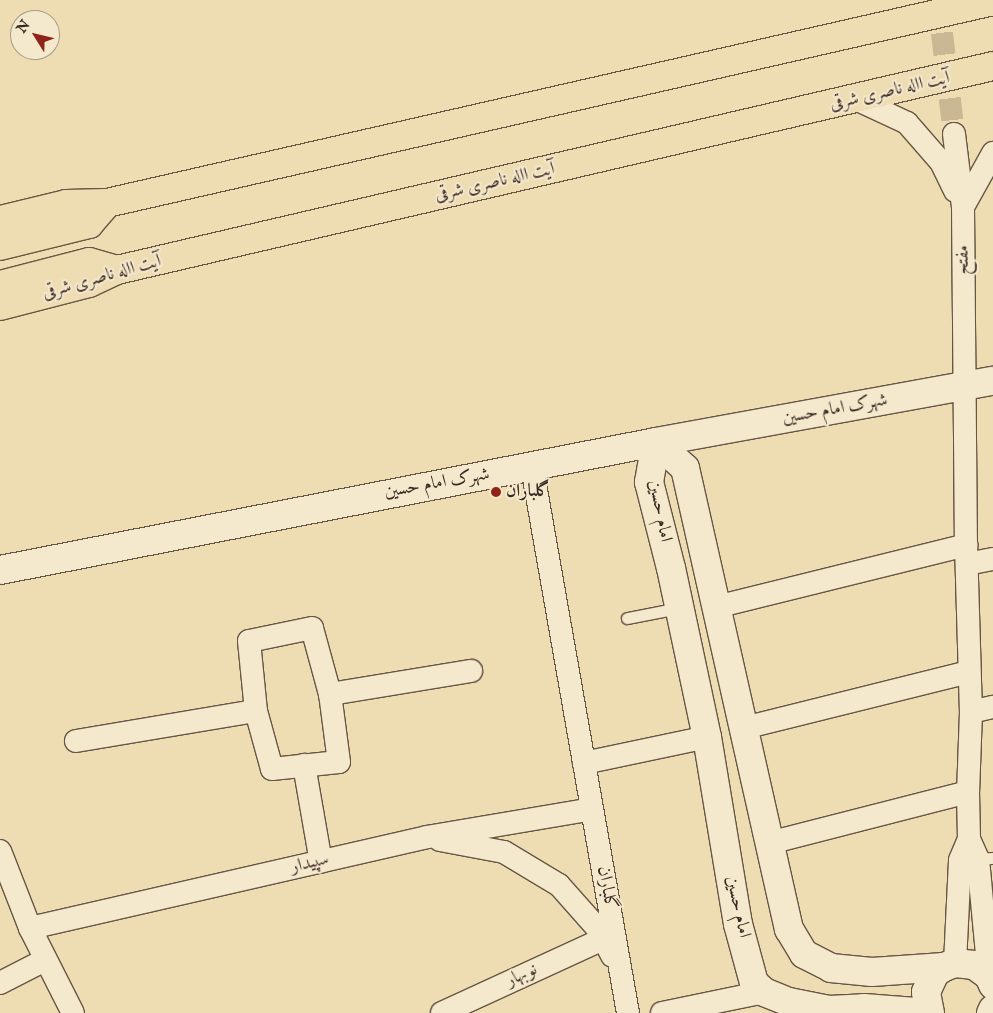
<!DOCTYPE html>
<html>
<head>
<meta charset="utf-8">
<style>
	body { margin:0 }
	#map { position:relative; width:993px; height:1013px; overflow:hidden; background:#eedcb2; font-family:"IM FELL English",Amiri,serif }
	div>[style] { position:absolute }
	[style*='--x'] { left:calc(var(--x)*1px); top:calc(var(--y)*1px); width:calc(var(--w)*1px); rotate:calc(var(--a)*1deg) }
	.street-tunnel>* { height:22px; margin-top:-11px; transform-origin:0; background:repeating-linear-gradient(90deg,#cab895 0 22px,transparent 0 33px) }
	.roads { filter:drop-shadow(1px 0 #675644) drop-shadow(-1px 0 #675644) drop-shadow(0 1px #675644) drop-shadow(0 -1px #675644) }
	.lane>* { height:11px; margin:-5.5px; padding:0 5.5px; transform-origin:5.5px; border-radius:5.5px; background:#f4e8cd }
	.street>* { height:22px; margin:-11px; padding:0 11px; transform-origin:11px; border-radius:11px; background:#f4e8cd }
	.secondary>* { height:28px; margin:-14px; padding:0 14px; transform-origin:14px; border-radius:14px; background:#f4e8cd }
	.highway>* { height:28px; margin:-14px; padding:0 14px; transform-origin:14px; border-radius:14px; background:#eedcb2 }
	.dots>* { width:14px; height:14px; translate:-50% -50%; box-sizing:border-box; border:2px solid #f4e8cd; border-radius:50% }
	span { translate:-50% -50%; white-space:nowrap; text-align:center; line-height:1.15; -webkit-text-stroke:4px #f4e8cd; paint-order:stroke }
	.street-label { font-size:18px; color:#3a2920 }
	.poi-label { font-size:18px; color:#3a2920; font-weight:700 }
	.left { translate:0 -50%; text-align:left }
	.north { position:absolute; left:10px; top:10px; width:50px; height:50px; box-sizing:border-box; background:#f4e8cd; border:1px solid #aa9c88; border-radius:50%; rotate:306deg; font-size:14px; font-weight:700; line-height:20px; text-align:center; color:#3a2920 }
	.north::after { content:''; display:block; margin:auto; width:18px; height:22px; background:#8f2418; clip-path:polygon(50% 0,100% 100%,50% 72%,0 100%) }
</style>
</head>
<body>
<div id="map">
	<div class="street-tunnel">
		<i style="--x:938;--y:0;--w:135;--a:83.2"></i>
	</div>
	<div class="roads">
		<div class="lane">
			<i style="--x:627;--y:618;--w:53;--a:-10.9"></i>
			<i style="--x:978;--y:859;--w:15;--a:-4"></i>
		</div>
		<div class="street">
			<i style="--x:858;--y:100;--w:54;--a:25.1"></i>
			<i style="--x:907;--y:123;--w:52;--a:48.9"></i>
			<i style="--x:941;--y:162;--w:32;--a:64"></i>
			<i style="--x:954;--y:134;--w:74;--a:83"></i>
			<i style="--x:963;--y:207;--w:338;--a:89.5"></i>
			<i style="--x:966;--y:545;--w:167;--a:88.3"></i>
			<i style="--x:971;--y:712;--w:80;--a:92.1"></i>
			<i style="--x:968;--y:792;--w:47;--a:88.8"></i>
			<i style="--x:969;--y:839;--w:22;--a:66"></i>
			<i style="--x:978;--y:859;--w:118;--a:84.6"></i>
			<i style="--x:963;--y:207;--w:62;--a:-60.9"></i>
			<i style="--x:532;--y:467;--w:554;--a:80.03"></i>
			<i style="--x:967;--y:564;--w:26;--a:-11"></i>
			<i style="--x:716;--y:607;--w:258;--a:-13.9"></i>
			<i style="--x:330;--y:694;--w:143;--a:-9.3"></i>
			<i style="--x:971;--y:712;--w:23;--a:-13"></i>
			<i style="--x:744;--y:728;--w:232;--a:-14"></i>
			<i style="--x:76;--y:741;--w:182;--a:-9.5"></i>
			<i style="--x:256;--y:711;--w:60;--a:74.6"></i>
			<i style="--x:272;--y:769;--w:67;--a:-6"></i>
			<i style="--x:339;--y:762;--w:69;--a:-97.5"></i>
			<i style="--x:330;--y:694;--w:68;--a:-105.3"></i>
			<i style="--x:312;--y:628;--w:64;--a:168.3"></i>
			<i style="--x:249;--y:641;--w:70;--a:84.3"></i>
			<i style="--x:584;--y:763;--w:126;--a:-11.9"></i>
			<i style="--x:304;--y:765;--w:98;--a:80.1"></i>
			<i style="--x:440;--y:840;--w:65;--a:10.6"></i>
			<i style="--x:504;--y:852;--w:64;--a:31"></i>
			<i style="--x:559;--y:885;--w:60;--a:48.4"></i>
			<i style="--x:599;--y:930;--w:29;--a:63"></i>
			<i style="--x:769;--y:843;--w:205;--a:-14.4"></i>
			<i style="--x:0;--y:851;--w:83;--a:68.7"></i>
			<i style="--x:30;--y:928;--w:95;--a:63.2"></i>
			<i style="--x:30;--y:928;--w:407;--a:-12.9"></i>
			<i style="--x:427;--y:837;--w:167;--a:-9.6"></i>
			<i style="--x:955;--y:963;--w:103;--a:-87.2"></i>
			<i style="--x:960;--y:860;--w:23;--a:-67"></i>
			<i style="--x:0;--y:983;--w:51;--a:-27.1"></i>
			<i style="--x:442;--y:1013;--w:177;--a:-24.7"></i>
			<i style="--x:662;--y:1013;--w:104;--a:-11.6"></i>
		</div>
		<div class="secondary">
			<i style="--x:656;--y:442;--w:41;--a:99.9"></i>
			<i style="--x:649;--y:482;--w:89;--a:75.7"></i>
			<i style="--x:671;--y:568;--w:173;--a:78"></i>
			<i style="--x:707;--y:737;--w:190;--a:80.6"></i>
			<i style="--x:738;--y:924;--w:61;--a:74.8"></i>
			<i style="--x:754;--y:983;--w:13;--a:42"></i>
			<i style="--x:764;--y:992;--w:27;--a:22"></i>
			<i style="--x:789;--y:1002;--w:41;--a:11.3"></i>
			<i style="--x:829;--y:1010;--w:35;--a:-3"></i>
			<i style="--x:864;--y:1008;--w:65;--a:4.4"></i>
			<i style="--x:656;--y:442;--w:39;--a:42"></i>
			<i style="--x:685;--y:468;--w:473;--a:77.3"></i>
			<i style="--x:789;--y:929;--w:29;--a:59"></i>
			<i style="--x:804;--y:954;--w:30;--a:27"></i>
			<i style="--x:831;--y:968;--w:41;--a:5.6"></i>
			<i style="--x:872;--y:972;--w:72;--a:-4"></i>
			<i style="--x:0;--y:570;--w:668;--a:-11.04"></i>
			<i style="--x:656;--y:442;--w:342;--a:-10.3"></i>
			<i style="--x:930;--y:1013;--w:21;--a:-101"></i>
			<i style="--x:926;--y:992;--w:21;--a:-65"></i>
			<i style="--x:935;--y:973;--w:11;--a:-34"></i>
			<i style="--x:944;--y:967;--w:12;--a:-20"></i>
			<i style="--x:955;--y:963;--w:19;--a:6"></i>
			<i style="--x:974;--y:965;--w:19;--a:36"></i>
			<i style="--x:989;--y:976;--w:10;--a:66"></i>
			<i style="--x:991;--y:1013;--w:4;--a:-63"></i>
		</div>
		<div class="highway">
			<i style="--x:0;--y:220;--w:68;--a:-13.6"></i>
			<i style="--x:66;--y:204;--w:41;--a:-1.4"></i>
			<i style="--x:107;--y:203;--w:909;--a:-12.84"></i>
			<i style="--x:0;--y:246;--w:92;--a:-13.9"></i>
			<i style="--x:89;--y:224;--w:28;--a:-49"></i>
			<i style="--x:0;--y:285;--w:92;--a:-14.5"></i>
			<i style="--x:89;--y:262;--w:29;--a:16"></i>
			<i style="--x:0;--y:306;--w:92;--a:-14.5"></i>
			<i style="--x:89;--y:283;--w:31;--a:-25"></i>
			<i style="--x:117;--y:270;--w:899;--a:-13.11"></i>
		</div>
	</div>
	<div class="dots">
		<i style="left:496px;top:492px;background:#8f2418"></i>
	</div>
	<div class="street-label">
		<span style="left:890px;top:92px;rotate:-13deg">آیت االه ناصری شرقی</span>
		<span style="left:495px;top:183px;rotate:-13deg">آیت االه ناصری شرقی</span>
		<span style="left:964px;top:260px;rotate:-91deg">مفتح</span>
		<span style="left:102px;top:278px;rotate:-16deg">آیت االه ناصری شرقی</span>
		<span style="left:835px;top:410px;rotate:-10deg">شهرک امام حسین</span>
		<span style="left:437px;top:484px;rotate:-10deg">شهرک امام حسین</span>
		<span style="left:659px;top:511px;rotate:79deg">امام حسین</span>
		<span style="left:310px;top:864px;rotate:-13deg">سپیدار</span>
		<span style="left:606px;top:888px;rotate:80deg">گلباران</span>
		<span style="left:737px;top:907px;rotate:78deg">امام حسین</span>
		<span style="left:522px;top:976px;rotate:-25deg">نوبهار</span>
	</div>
	<div class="poi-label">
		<span class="left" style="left:506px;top:492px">گلباران</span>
	</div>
	<div class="north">N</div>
</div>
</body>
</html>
